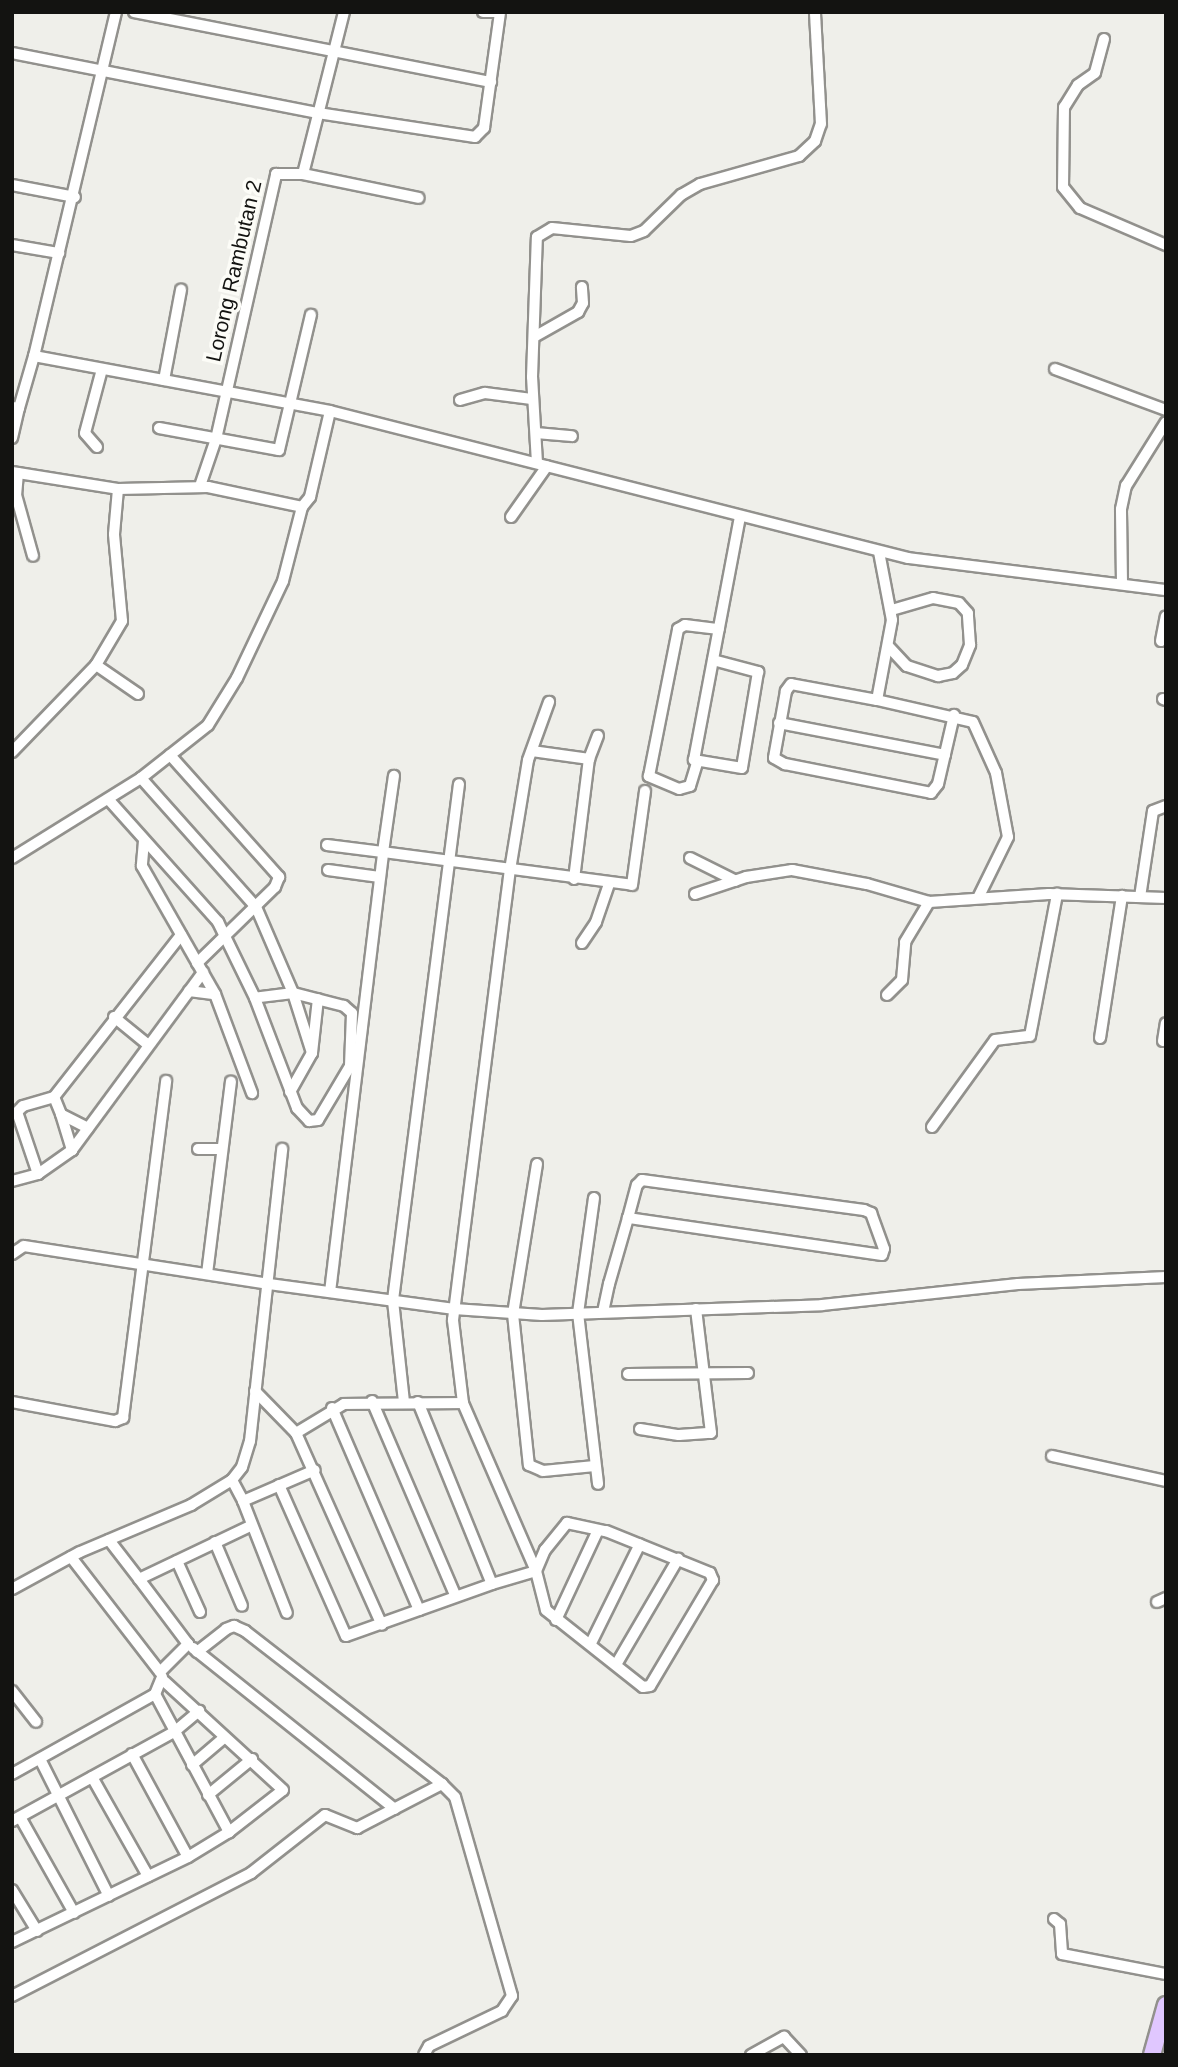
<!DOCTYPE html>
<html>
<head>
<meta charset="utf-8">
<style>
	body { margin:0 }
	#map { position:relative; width:1178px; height:2067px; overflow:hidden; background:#efefea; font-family:Arial,sans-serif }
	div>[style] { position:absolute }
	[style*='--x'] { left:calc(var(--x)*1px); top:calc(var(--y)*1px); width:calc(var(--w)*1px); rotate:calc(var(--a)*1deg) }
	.roads { filter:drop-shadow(2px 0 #92918d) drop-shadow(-2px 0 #92918d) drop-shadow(0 2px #92918d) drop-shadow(0 -2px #92918d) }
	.minor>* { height:10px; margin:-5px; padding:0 5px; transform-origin:5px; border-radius:5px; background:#fff }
	.highway>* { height:16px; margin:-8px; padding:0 8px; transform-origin:8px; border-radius:8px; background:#e0c7ff }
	span { translate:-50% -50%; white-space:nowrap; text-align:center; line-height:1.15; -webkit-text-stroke:7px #fcfcf7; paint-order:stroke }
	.street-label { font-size:21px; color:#131311 }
	.frame { position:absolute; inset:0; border:14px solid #131311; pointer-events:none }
</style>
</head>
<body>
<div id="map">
	<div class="roads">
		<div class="minor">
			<i style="--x:116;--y:12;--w:354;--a:103.4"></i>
			<i style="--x:34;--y:356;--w:301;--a:10.5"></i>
			<i style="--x:134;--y:12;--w:364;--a:11.1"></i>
			<i style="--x:483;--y:12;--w:16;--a:0"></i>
			<i style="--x:1104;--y:39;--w:35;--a:105"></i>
			<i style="--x:1095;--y:73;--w:21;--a:145"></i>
			<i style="--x:1078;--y:85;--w:26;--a:122"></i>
			<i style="--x:1064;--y:107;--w:80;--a:90.7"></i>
			<i style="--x:1063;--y:187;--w:27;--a:51"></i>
			<i style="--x:1080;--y:208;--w:94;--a:23.3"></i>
			<i style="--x:12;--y:53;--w:312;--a:11.1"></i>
			<i style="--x:318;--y:113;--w:159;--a:8.7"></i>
			<i style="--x:475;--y:137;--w:13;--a:-45"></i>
			<i style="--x:484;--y:128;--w:117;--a:-82.1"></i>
			<i style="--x:303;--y:174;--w:167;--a:-75.8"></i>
			<i style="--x:12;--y:185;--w:64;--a:10.8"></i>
			<i style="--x:12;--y:245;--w:48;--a:9.7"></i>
			<i style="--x:534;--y:337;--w:51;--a:-29.6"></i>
			<i style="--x:578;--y:312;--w:10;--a:-61"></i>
			<i style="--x:583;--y:303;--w:16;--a:-94"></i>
			<i style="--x:1055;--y:369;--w:118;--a:20.3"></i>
			<i style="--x:164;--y:380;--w:92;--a:-79.3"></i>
			<i style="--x:460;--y:400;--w:26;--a:-16"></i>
			<i style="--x:485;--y:393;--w:47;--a:7.3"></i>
			<i style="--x:12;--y:407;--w:7;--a:8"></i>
			<i style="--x:19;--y:408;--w:54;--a:-73.9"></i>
			<i style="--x:159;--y:428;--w:122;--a:10.4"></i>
			<i style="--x:279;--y:450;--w:139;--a:-76.7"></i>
			<i style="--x:536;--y:433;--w:36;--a:5"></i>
			<i style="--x:12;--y:438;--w:31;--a:-77"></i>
			<i style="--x:97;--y:447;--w:18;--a:-131"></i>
			<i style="--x:85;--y:433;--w:66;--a:-75.1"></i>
			<i style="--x:537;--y:463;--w:86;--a:-93.3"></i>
			<i style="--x:532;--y:377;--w:140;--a:-88"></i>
			<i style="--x:537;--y:237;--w:17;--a:-31"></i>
			<i style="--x:552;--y:228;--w:79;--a:5.8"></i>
			<i style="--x:631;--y:236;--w:14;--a:-21"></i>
			<i style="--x:644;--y:231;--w:52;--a:-44.2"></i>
			<i style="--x:681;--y:195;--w:22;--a:-30"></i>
			<i style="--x:700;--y:184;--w:103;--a:-15.8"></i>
			<i style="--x:799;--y:156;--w:22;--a:-43"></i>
			<i style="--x:815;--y:141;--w:18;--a:-71"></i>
			<i style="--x:821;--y:124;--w:112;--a:-93.1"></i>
			<i style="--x:12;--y:472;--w:107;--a:9.1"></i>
			<i style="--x:118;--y:489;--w:90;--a:-1.3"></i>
			<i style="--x:208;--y:487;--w:96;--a:12"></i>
			<i style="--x:302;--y:507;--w:13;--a:-51"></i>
			<i style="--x:310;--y:497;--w:88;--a:-76.9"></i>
			<i style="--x:330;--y:411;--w:596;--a:14.27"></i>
			<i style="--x:908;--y:558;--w:260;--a:7.1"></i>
			<i style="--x:18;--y:473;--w:22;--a:95"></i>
			<i style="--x:16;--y:495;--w:63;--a:74.4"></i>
			<i style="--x:200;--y:486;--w:50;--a:-71.2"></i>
			<i style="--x:216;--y:439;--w:272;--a:-77.2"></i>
			<i style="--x:276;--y:174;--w:27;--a:0"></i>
			<i style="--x:303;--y:174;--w:118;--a:11.7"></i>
			<i style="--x:511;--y:517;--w:62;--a:-54.8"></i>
			<i style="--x:879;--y:552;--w:69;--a:79.2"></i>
			<i style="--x:892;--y:620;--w:81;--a:100.6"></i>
			<i style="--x:877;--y:700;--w:98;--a:12.9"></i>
			<i style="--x:973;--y:722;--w:56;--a:65.7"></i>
			<i style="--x:996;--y:773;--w:65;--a:79.4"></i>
			<i style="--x:1008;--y:837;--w:66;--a:116.2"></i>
			<i style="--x:1122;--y:583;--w:74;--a:-90.8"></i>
			<i style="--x:1121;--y:509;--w:24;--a:-78"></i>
			<i style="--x:1126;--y:486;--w:75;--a:-58"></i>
			<i style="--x:1161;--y:641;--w:25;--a:-79"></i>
			<i style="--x:889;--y:647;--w:26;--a:47"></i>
			<i style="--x:907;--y:666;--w:33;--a:18"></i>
			<i style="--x:938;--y:676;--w:15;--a:-11"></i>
			<i style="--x:953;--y:673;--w:12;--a:-42"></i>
			<i style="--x:962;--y:665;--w:22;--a:-68"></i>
			<i style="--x:970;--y:645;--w:32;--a:-94"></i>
			<i style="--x:968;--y:613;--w:13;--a:-132"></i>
			<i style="--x:959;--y:603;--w:26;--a:-169"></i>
			<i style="--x:933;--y:598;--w:43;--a:163.7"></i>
			<i style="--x:713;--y:660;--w:47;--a:14.9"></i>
			<i style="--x:758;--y:672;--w:97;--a:99.5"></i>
			<i style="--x:742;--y:768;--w:49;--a:-170.5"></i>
			<i style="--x:694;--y:760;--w:248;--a:-79.3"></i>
			<i style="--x:96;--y:665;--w:51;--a:34.6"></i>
			<i style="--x:1163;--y:699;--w:3;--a:18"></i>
			<i style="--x:877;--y:700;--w:87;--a:-169.5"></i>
			<i style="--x:791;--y:684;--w:9;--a:126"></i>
			<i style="--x:786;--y:691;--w:68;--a:100.2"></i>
			<i style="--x:774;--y:758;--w:13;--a:29"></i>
			<i style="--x:785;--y:764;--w:149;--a:11.2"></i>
			<i style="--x:931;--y:793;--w:11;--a:-52"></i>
			<i style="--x:938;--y:784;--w:71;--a:-76.9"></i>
			<i style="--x:779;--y:723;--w:169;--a:10.9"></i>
			<i style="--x:532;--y:751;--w:58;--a:8"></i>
			<i style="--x:12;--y:752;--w:121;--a:-46"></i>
			<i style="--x:96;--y:665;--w:51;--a:-59.4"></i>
			<i style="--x:122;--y:621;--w:87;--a:-95.3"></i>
			<i style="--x:114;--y:534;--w:45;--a:-84.9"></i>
			<i style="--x:170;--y:755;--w:164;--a:48.2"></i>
			<i style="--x:279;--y:877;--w:11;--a:112"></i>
			<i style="--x:275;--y:887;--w:109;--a:135.7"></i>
			<i style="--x:697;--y:763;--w:24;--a:107"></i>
			<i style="--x:690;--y:786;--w:11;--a:165"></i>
			<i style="--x:679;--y:789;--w:33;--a:-157"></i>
			<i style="--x:649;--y:776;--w:150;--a:-78.8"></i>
			<i style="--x:678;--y:629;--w:8;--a:-30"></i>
			<i style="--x:685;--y:625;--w:34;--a:7"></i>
			<i style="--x:141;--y:778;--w:173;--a:48.3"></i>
			<i style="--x:256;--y:907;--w:94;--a:66.7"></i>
			<i style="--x:293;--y:993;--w:63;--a:72.4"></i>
			<i style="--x:109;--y:800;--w:164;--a:48.2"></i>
			<i style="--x:218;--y:922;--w:85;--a:64"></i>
			<i style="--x:255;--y:998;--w:118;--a:69.1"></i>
			<i style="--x:297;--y:1108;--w:18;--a:47"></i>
			<i style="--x:309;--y:1121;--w:9;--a:-6"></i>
			<i style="--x:318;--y:1120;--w:63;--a:-59.3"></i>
			<i style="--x:350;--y:1066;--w:53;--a:-87.8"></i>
			<i style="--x:352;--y:1013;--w:11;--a:-139"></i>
			<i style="--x:344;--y:1006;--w:53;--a:-165.7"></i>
			<i style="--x:293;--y:993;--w:38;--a:173"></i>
			<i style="--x:144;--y:841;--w:25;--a:95"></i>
			<i style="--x:142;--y:866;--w:147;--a:60.3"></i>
			<i style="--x:215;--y:994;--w:106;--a:69.5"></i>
			<i style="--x:327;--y:845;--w:56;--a:7.1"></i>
			<i style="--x:383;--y:852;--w:77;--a:-81.8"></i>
			<i style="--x:12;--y:858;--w:152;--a:-31.8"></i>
			<i style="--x:141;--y:778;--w:85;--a:-38.3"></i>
			<i style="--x:208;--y:725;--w:55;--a:-58.3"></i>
			<i style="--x:237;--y:678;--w:107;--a:-64.6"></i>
			<i style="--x:283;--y:581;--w:76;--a:-75.6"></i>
			<i style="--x:690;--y:858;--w:51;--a:26.6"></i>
			<i style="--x:328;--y:870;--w:52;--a:7.7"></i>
			<i style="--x:574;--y:879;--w:121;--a:-82.9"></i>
			<i style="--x:589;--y:759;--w:25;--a:-69"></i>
			<i style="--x:695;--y:894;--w:54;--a:-18.4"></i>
			<i style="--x:746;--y:877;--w:47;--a:-8.7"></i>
			<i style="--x:792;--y:870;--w:76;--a:10.6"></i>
			<i style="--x:867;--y:884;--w:65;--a:16.2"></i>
			<i style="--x:1140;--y:897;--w:87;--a:-81.4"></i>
			<i style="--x:1153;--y:811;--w:14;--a:-21"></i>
			<i style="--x:582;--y:943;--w:25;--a:-56"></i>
			<i style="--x:596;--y:922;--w:40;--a:-71.1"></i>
			<i style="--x:189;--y:991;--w:26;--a:7"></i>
			<i style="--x:887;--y:995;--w:21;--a:-45"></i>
			<i style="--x:902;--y:980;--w:38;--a:-85"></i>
			<i style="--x:905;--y:942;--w:47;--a:-59"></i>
			<i style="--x:929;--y:902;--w:120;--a:-3.8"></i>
			<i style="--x:1049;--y:894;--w:117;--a:2"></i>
			<i style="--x:114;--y:1017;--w:43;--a:39.3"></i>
			<i style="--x:1100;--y:1038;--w:144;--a:-81.2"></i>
			<i style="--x:1163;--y:1041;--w:18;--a:-81"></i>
			<i style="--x:290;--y:1092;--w:45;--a:-60.6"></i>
			<i style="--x:312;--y:1053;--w:54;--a:-83.7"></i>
			<i style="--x:61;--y:1114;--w:38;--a:73"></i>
			<i style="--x:932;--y:1127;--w:107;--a:-54.1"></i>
			<i style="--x:995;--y:1040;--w:35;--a:-7"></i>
			<i style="--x:1030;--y:1036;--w:145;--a:-79.2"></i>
			<i style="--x:88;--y:1128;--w:30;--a:-153"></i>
			<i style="--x:61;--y:1114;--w:18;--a:-112"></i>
			<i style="--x:54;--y:1097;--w:206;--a:-51.9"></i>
			<i style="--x:198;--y:1149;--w:24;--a:0"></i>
			<i style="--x:537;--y:1164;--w:152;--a:99.1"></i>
			<i style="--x:513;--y:1314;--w:152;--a:84"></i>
			<i style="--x:529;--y:1465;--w:15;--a:23"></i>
			<i style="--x:543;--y:1471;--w:52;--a:-5.5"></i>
			<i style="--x:38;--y:1174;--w:65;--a:-108.7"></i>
			<i style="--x:17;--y:1112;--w:8;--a:-45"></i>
			<i style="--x:23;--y:1106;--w:32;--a:-16"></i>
			<i style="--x:12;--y:1181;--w:27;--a:-15"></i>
			<i style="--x:38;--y:1174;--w:42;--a:-35.2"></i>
			<i style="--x:72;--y:1150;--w:221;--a:-53.6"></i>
			<i style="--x:594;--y:1198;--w:116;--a:97.9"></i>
			<i style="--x:578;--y:1313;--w:172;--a:83.3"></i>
			<i style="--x:12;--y:1254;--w:14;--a:-34"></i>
			<i style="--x:24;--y:1246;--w:248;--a:8.8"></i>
			<i style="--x:269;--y:1284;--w:187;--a:7.7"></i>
			<i style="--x:454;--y:1309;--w:88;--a:3.9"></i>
			<i style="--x:542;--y:1315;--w:280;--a:-2"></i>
			<i style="--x:822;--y:1305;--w:197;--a:-6.1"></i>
			<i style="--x:1018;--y:1284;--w:148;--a:-2.7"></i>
			<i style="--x:207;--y:1274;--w:194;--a:-82.9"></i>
			<i style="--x:330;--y:1292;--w:443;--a:-83.1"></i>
			<i style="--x:383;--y:852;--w:251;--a:7.5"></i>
			<i style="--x:632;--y:885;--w:95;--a:-82.1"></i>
			<i style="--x:603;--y:1312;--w:29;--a:-78"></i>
			<i style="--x:609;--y:1284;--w:69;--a:-73.9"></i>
			<i style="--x:628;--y:1218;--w:34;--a:-75"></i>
			<i style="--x:637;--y:1185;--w:7;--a:-45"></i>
			<i style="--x:642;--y:1180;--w:224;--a:7.7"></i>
			<i style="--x:864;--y:1210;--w:8;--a:23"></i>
			<i style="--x:871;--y:1213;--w:38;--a:70"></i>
			<i style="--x:884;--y:1249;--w:6;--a:108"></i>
			<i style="--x:882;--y:1255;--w:257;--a:-171.7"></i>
			<i style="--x:628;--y:1374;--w:120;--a:-0.5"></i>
			<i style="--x:255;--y:1391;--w:59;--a:45.7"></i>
			<i style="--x:296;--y:1433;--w:210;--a:65.9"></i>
			<i style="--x:372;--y:1401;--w:211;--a:66.8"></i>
			<i style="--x:12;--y:1402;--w:105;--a:10.5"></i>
			<i style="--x:115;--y:1421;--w:9;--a:-21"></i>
			<i style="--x:123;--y:1418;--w:340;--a:-82.7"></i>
			<i style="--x:404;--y:1402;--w:103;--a:-96.2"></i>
			<i style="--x:393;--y:1300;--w:520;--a:-82.71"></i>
			<i style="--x:418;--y:1402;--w:196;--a:67.9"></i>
			<i style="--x:492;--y:1584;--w:46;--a:-16.5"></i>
			<i style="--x:536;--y:1571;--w:23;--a:-67"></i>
			<i style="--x:545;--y:1550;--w:35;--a:-51"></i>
			<i style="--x:567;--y:1523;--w:40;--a:12"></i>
			<i style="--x:606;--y:1531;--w:112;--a:22"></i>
			<i style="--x:710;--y:1573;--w:8;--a:67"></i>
			<i style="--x:713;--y:1580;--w:123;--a:120.7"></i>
			<i style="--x:650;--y:1686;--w:7;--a:172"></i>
			<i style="--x:643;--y:1687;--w:124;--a:-141.6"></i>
			<i style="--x:546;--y:1610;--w:40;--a:-104.4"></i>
			<i style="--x:536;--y:1571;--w:183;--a:-113.5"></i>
			<i style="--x:463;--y:1403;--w:84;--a:-96.9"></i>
			<i style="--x:453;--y:1320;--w:454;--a:-82.8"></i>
			<i style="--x:510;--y:870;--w:111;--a:-80.7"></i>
			<i style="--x:528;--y:760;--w:62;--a:-70.1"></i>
			<i style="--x:332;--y:1408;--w:220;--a:66.7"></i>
			<i style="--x:640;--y:1429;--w:39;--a:9"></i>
			<i style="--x:679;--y:1435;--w:32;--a:-4"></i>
			<i style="--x:711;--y:1433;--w:125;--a:-96.9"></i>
			<i style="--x:296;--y:1433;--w:56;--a:-31.1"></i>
			<i style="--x:344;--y:1404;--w:119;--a:-0.5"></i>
			<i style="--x:1052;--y:1456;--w:117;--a:12.4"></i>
			<i style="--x:232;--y:1480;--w:24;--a:62"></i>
			<i style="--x:243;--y:1501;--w:78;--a:-23.3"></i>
			<i style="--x:279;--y:1485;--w:165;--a:66.1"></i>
			<i style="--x:346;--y:1636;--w:155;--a:-19.6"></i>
			<i style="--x:243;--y:1501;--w:120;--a:68.6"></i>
			<i style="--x:109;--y:1540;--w:49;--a:52.4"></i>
			<i style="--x:139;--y:1579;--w:125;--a:-25.5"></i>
			<i style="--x:215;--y:1542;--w:69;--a:67.1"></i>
			<i style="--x:71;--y:1557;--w:145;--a:52.3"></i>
			<i style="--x:160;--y:1672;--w:40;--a:-45"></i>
			<i style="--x:188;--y:1644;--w:81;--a:-127"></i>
			<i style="--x:177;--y:1561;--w:56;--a:65.7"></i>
			<i style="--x:12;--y:1589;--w:77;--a:-28.6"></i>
			<i style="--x:80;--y:1552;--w:121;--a:-22.9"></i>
			<i style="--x:191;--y:1505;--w:48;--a:-31.4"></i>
			<i style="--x:232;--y:1480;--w:16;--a:-52"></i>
			<i style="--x:242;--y:1467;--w:27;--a:-73"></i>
			<i style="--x:250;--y:1441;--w:294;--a:-83.7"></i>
			<i style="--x:1157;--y:1602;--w:10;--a:-24"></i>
			<i style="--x:556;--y:1620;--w:99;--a:-65"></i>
			<i style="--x:591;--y:1643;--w:110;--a:-63.7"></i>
			<i style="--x:193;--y:1648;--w:258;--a:38.6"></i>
			<i style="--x:197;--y:1652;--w:37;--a:-38"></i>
			<i style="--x:226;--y:1629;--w:9;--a:-21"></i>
			<i style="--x:234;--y:1626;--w:12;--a:24"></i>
			<i style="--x:245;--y:1631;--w:249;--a:37.8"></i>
			<i style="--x:617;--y:1663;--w:121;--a:-59.6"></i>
			<i style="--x:162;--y:1677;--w:18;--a:112"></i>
			<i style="--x:155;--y:1694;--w:157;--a:61.8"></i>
			<i style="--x:12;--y:1691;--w:39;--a:52"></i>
			<i style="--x:132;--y:1754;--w:117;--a:61.5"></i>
			<i style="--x:40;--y:1759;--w:153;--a:63.3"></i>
			<i style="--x:192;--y:1765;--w:43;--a:-40.3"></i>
			<i style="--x:12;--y:1774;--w:164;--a:-29.2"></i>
			<i style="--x:92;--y:1777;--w:114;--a:60.5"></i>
			<i style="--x:208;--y:1795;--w:57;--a:-39.3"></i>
			<i style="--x:20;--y:1817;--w:110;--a:60.6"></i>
			<i style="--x:12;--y:1821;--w:185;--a:-28.8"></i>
			<i style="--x:174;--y:1732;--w:33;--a:-40"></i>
			<i style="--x:12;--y:1890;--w:48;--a:58.6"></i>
			<i style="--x:1054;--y:1919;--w:8;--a:40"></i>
			<i style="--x:1060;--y:1924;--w:30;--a:86"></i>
			<i style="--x:1062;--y:1954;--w:106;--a:10.9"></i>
			<i style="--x:12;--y:1942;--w:195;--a:-25.8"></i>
			<i style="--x:188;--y:1857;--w:48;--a:-31.4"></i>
			<i style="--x:229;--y:1832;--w:68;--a:-37.9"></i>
			<i style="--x:283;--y:1790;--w:161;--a:-137.5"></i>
			<i style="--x:12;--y:1996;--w:269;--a:-27.2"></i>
			<i style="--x:251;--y:1873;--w:94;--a:-38.1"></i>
			<i style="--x:325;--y:1815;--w:35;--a:22"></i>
			<i style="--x:357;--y:1828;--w:96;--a:-27.4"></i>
			<i style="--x:442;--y:1784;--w:18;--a:45"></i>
			<i style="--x:455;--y:1797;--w:207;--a:74"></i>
			<i style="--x:512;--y:1996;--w:18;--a:124"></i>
			<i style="--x:502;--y:2011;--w:81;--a:154.4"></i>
			<i style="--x:429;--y:2046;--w:10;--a:119"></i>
			<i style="--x:751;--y:2055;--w:38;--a:-29"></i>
			<i style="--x:784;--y:2037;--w:25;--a:47"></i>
		</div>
		<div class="highway">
			<i style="--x:1152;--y:2055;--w:52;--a:-74.4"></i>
		</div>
	</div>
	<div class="street-label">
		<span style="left:234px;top:271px;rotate:-77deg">Lorong Rambutan 2</span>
	</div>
	<div class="frame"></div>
</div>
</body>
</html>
